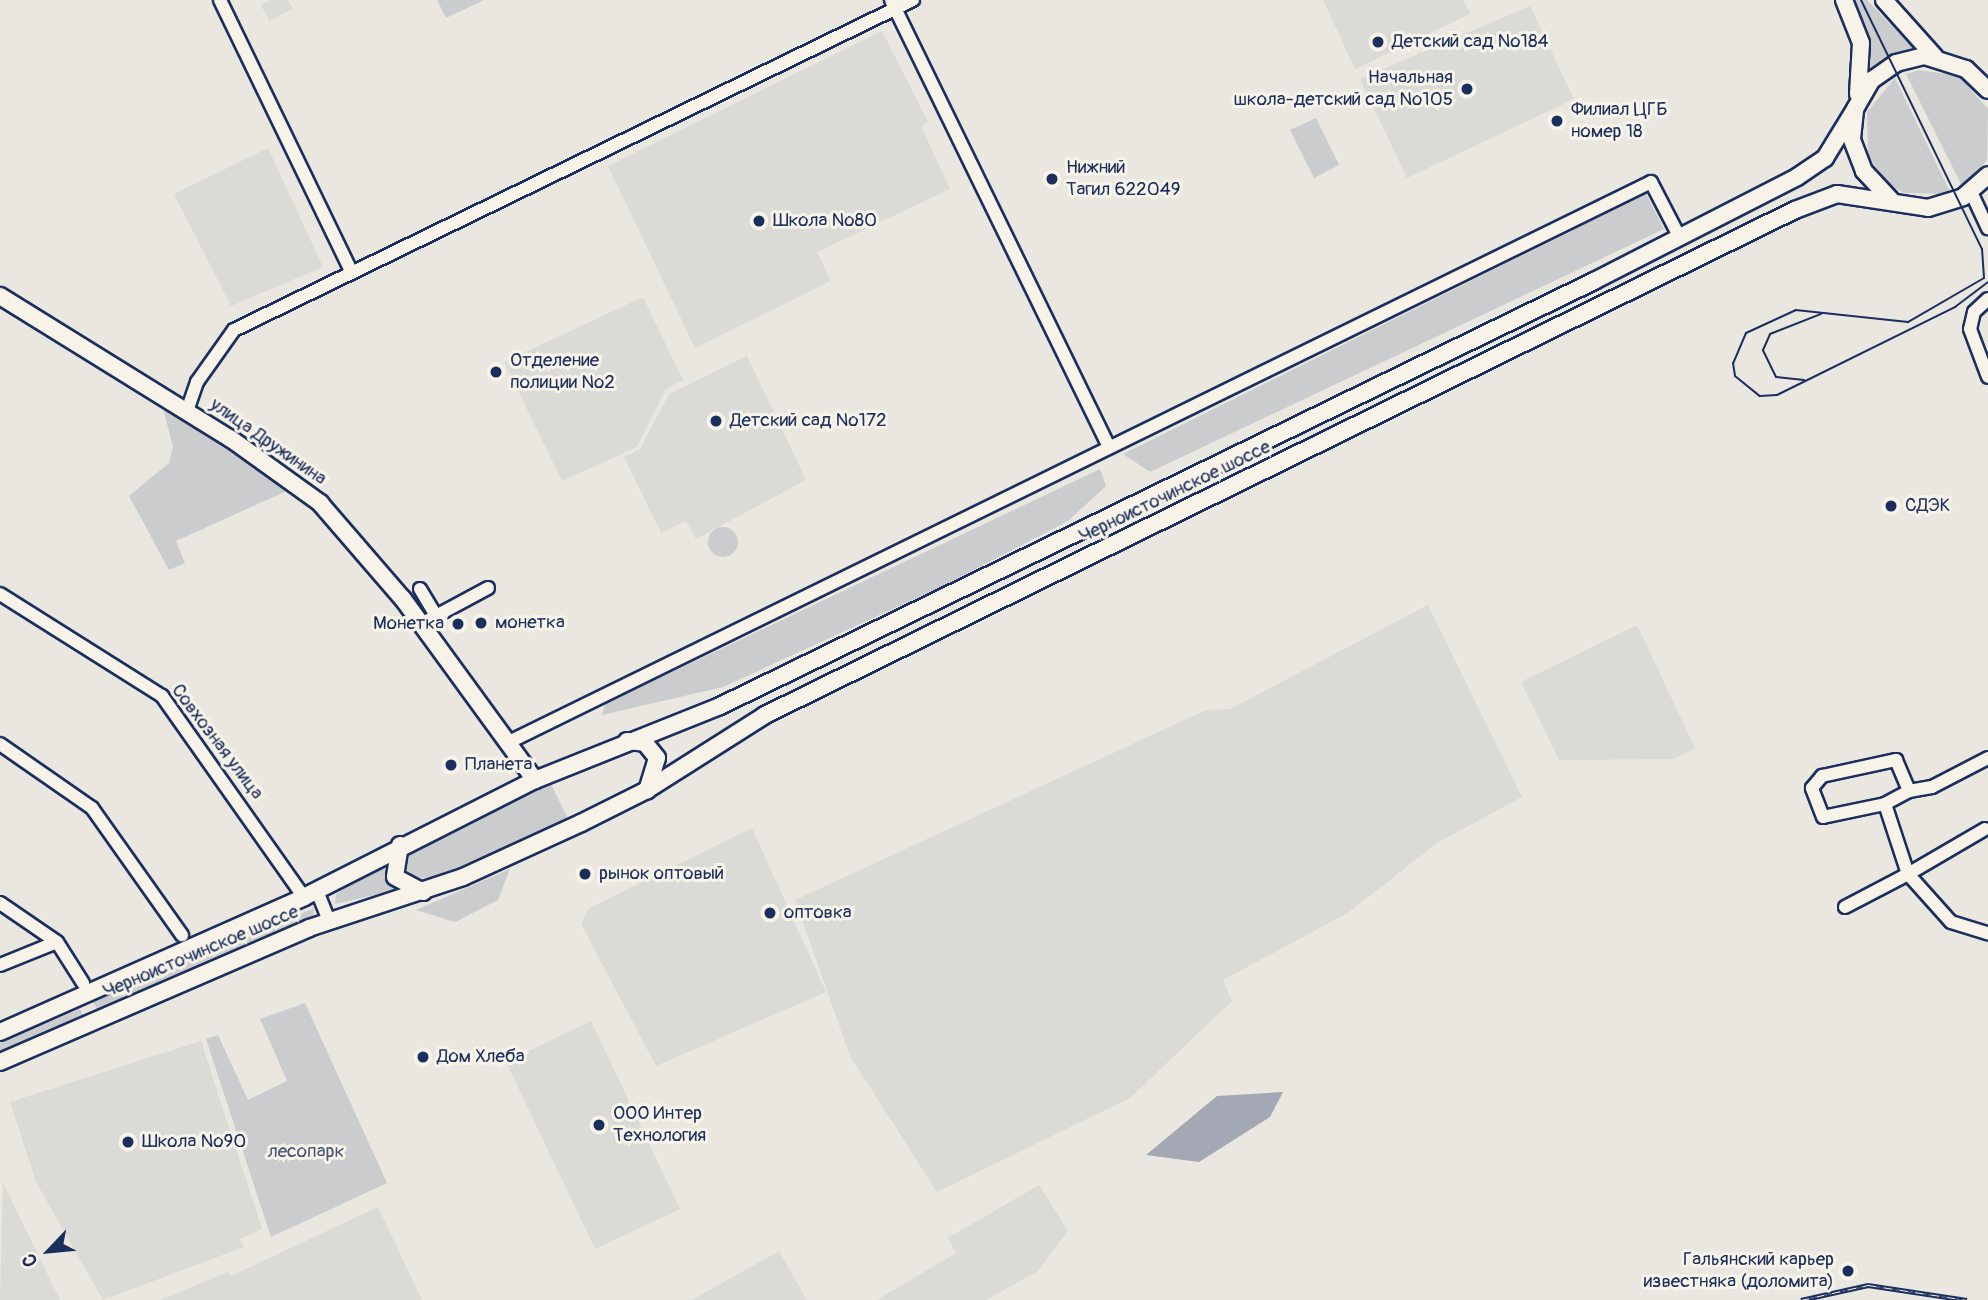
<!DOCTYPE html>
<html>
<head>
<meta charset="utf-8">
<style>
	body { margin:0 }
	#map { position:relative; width:1988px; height:1300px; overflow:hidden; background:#eae7e0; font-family:Pangolin,sans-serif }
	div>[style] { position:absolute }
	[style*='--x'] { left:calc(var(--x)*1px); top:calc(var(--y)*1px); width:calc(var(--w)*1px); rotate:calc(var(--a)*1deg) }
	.built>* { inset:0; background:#dadad6 }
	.green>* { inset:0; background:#cbcccd }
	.round { border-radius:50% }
	.water>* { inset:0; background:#a3a8b4 }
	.roads { filter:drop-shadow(2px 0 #1b2f5e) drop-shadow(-2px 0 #1b2f5e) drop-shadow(0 2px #1b2f5e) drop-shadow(0 -2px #1b2f5e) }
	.minor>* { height:12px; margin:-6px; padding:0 6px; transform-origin:6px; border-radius:6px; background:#f7f3e8 }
	.major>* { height:16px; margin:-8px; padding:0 8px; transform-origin:8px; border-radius:8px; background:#f7f3e8 }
	.tram>* { height:2px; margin:-1px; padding:0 1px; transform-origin:1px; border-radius:1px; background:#1b2f5e }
	.rail>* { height:5px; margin-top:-2.5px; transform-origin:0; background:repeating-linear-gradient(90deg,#f7f3e8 0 8px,#1b2f5e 0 16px); box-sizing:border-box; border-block:2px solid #1b2f5e }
	.dots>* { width:19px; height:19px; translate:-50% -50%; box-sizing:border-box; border:4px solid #f7f3e8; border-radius:50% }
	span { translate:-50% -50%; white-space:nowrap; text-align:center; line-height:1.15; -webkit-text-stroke:6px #f7f3e8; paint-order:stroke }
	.poi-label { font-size:19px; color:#1b2f5e }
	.left { translate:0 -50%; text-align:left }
	.right { translate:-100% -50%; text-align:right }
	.street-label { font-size:19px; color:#1b2f5e }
	.park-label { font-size:19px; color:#47567a }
	.north { position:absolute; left:14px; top:1216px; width:70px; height:70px; -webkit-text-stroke:5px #f7f3e8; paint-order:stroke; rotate:244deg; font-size:19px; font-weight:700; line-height:28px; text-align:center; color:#1b2f5e }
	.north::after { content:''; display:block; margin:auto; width:24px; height:32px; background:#1b2f5e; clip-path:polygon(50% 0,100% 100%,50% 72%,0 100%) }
</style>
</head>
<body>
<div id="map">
	<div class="built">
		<i style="clip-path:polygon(271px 0,288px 0,293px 9px,269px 21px,261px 5px)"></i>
		<i style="clip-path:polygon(1323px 0,1463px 0,1470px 14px,1355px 69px)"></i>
		<i style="clip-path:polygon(1530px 6px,1574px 99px,1407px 178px,1360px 79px)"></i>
		<i style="clip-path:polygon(882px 31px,928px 122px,921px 126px,950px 189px,817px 252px,831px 281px,695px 348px,608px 166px)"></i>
		<i style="clip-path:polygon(268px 148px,323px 267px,231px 306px,174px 194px)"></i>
		<i style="clip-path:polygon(643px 297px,683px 380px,665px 390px,637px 447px,562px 481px,504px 362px)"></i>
		<i style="clip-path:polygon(747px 356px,806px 480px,696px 539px,686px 521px,661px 533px,624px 457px,640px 449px,669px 394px)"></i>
		<i style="clip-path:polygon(1428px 605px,1522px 797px,1437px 843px,1349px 912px,1223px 980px,1232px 1001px,1130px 1098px,937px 1192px,850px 1056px,795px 900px,1206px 710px,1230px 709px)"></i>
		<i style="clip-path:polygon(1637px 625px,1695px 748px,1674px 759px,1559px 760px,1521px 682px)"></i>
		<i style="clip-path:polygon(752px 828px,826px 992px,656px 1066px,581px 924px,588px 909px)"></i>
		<i style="clip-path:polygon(591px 1021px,680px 1209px,595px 1249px,506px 1062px)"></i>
		<i style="clip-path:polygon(201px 1041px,262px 1229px,240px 1239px,244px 1247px,103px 1300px,36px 1182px,10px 1102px)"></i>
		<i style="clip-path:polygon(3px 1183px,60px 1300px,0 1300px)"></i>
		<i style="clip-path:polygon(1039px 1185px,1068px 1231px,1038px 1271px,986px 1300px,877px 1300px,956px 1253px,948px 1238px)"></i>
		<i style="clip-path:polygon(378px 1207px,422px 1300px,160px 1300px,228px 1272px,231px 1276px)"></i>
		<i style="clip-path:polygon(779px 1251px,807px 1300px,692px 1300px)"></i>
	</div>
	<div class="green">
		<i style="clip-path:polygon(437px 0,484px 0,446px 18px)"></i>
		<i style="clip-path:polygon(1854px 0,1867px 0,1915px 50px,1871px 73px,1867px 30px)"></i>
		<i style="clip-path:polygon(1919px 70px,1959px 76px,1988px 109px,1987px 160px,1963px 188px,1906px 74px)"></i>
		<i style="clip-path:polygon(1895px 78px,1951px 194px,1904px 193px,1889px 185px,1868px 156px,1867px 112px)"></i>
		<i style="clip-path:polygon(1316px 118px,1339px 165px,1314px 178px,1290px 130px)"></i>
		<i style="clip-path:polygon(1646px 194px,1664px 229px,1150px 472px,1123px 454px)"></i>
		<i style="clip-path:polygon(163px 408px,289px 490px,176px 541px,185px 563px,169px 570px,129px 496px,169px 463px,173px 447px)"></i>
		<i style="clip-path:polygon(1100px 469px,1106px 486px,1068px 521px,945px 585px,723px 687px,602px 715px,605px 704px)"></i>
		<i class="round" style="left:708px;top:527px;width:30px;height:30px"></i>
		<i style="clip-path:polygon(551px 784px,569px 821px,432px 878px,408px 877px,403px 856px,430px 836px)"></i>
		<i style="clip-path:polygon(388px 859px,388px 876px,401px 889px,335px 904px,336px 894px)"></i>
		<i style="clip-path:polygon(510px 869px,498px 900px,455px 922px,416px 910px)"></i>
		<i style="clip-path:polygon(314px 908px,313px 919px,98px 1011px,93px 1002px)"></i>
		<i style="clip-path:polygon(305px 1003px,387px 1183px,271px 1237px,206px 1039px,218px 1035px,248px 1100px,287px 1081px,260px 1019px)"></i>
		<i style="clip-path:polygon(80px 1009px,84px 1017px,0 1054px,0 1043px)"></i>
	</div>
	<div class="water">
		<i style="clip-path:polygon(1283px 1092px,1270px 1117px,1199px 1162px,1146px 1155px,1217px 1096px)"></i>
	</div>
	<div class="roads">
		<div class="minor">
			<i style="--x:220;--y:0;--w:303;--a:64.2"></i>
			<i style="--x:891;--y:0;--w:497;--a:64"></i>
			<i style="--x:1971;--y:192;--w:40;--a:65"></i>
			<i style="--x:1988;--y:299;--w:19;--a:137"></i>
			<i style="--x:1974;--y:312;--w:17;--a:103"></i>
			<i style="--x:1970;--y:329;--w:51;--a:69.4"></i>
			<i style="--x:187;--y:411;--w:31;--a:-71"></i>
			<i style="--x:197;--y:382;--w:64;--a:-54.6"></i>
			<i style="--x:234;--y:330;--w:755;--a:-25.92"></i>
			<i style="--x:420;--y:589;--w:31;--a:59"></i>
			<i style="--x:0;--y:594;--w:191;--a:32.2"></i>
			<i style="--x:162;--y:696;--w:246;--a:54.8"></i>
			<i style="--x:421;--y:624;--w:76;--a:-28.2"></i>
			<i style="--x:507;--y:743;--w:1274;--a:-26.12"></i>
			<i style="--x:1651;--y:182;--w:61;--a:62.6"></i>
			<i style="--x:0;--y:744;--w:112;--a:34.8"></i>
			<i style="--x:92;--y:808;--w:156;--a:54.7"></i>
			<i style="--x:1909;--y:791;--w:23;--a:-10"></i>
			<i style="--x:1932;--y:787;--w:63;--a:-27.4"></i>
			<i style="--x:1885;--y:804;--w:63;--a:168.2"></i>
			<i style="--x:1823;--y:817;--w:31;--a:-111"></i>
			<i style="--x:1812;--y:788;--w:16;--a:-50"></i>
			<i style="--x:1822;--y:776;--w:76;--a:-12.2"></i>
			<i style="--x:1896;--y:760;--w:34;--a:67"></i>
			<i style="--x:1909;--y:791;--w:27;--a:152"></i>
			<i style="--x:1885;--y:804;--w:74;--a:71.8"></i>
			<i style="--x:1908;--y:874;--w:89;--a:-30.3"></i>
			<i style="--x:317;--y:891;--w:31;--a:68"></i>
			<i style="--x:0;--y:903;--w:69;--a:34.4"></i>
			<i style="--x:57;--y:942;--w:49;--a:57.6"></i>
			<i style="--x:1845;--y:907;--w:71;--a:-27.6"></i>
			<i style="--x:1908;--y:874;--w:64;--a:48.1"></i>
			<i style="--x:1951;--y:922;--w:39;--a:17"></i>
			<i style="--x:0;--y:965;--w:61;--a:-22"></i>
		</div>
		<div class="major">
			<i style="--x:1844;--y:0;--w:46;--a:68.4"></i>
			<i style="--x:1861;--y:43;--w:51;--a:93.4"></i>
			<i style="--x:1884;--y:0;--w:76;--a:48.2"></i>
			<i style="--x:1891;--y:200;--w:40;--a:-133"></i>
			<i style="--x:1864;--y:171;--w:34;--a:-111"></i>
			<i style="--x:1852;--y:139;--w:30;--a:-84"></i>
			<i style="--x:1855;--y:109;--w:34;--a:-60"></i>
			<i style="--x:1872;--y:80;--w:29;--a:-35"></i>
			<i style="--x:1896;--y:63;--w:30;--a:-14"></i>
			<i style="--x:1925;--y:56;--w:43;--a:17.6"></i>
			<i style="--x:1966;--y:69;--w:30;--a:44"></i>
			<i style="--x:0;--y:296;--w:272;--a:31.8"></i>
			<i style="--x:231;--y:439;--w:110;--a:35.7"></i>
			<i style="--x:320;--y:503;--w:127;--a:49.2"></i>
			<i style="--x:403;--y:599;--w:224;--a:53.9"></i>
			<i style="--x:627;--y:741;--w:18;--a:6"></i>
			<i style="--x:645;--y:743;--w:19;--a:51"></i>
			<i style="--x:657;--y:758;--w:34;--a:107"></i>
			<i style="--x:400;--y:845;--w:32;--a:99"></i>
			<i style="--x:395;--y:877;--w:32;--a:28"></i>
			<i style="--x:0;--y:1032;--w:333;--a:-23.9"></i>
			<i style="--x:304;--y:897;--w:259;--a:-26.9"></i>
			<i style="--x:535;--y:780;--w:199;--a:-21.8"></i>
			<i style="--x:720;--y:706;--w:972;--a:-25.93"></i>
			<i style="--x:1594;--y:281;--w:228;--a:-27.1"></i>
			<i style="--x:1797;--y:177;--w:34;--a:-34"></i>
			<i style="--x:1825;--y:158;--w:57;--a:-58.5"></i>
			<i style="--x:0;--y:1062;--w:337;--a:-23.4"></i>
			<i style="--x:309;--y:928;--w:162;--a:-18.3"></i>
			<i style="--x:463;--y:877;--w:130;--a:-24.6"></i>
			<i style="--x:581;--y:823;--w:74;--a:-26.6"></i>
			<i style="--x:647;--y:790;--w:140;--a:-32.4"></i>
			<i style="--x:765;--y:715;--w:1147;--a:-26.12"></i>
			<i style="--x:1795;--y:210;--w:45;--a:-20.9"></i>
			<i style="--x:1837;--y:194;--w:92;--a:8.7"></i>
			<i style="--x:1928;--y:208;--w:37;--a:-17"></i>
			<i style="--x:1963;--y:197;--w:33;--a:-41"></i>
		</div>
	</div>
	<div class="tram">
		<i style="--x:1861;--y:0;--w:277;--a:64.1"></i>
		<i style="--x:1982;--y:249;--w:29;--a:86"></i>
		<i style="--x:1984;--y:278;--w:88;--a:149.9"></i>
		<i style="--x:1908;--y:322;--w:113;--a:-173.9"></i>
		<i style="--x:1796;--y:310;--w:55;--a:155.3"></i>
		<i style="--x:1746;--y:333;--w:33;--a:113"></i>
		<i style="--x:1733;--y:363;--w:13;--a:81"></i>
		<i style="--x:1735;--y:376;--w:32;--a:39"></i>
		<i style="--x:1760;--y:396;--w:17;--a:-3"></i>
		<i style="--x:1777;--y:395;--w:199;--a:-26.3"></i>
		<i style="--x:1955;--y:307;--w:41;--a:-37.1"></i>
		<i style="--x:1804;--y:380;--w:28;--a:-174"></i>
		<i style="--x:1776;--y:377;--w:30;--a:-116"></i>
		<i style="--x:1763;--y:350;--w:17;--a:-66"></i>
		<i style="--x:1770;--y:334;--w:55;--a:-21.4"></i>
	</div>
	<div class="rail">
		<i style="--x:1801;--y:1300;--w:69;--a:-12.6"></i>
		<i style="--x:1868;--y:1285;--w:100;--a:8.6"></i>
	</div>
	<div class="dots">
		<i style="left:1378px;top:42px;background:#1b2f5e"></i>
		<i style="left:1467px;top:89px;background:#1b2f5e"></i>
		<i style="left:1557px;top:121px;background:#1b2f5e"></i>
		<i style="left:1052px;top:179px;background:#1b2f5e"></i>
		<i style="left:759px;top:221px;background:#1b2f5e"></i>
		<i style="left:496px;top:372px;background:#1b2f5e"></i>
		<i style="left:716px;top:421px;background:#1b2f5e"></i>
		<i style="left:1891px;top:506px;background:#1b2f5e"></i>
		<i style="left:481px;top:623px;background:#1b2f5e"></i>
		<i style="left:458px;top:624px;background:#1b2f5e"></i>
		<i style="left:451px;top:765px;background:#1b2f5e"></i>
		<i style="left:585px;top:874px;background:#1b2f5e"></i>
		<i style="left:770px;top:913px;background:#1b2f5e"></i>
		<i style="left:423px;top:1057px;background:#1b2f5e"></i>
		<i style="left:599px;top:1125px;background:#1b2f5e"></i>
		<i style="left:128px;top:1142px;background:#1b2f5e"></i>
		<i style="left:1848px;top:1271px;background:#1b2f5e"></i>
	</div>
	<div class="poi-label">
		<span class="left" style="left:1392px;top:42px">Детский сад №184</span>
		<span class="right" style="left:1453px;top:89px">Начальная<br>школа-детский сад №105</span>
		<span class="left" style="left:1571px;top:121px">Филиал ЦГБ<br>номер 18</span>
		<span class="left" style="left:1066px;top:179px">Нижний<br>Тагил 622049</span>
		<span class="left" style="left:773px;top:221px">Школа №80</span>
		<span class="left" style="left:510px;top:372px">Отделение<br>полиции №2</span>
		<span class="left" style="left:730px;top:421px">Детский сад №172</span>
		<span class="left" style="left:1905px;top:506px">СДЭК</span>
		<span class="left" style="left:495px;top:623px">монетка</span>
		<span class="right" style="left:444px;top:624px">Монетка</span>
		<span class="left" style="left:465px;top:765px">Планета</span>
		<span class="left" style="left:599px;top:874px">рынок оптовый</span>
		<span class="left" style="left:784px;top:913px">оптовка</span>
		<span class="left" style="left:437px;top:1057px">Дом Хлеба</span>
		<span class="left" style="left:613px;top:1125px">ООО Интер<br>Технология</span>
		<span class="left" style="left:142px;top:1142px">Школа №90</span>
		<span class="right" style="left:1834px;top:1271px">Гальянский карьер<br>известняка (доломита)</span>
	</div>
	<div class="street-label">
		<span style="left:268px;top:442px;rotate:35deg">улица Дружинина</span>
		<span style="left:1175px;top:492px;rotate:-26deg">Черноисточинское шоссе</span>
		<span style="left:217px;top:742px;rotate:53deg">Совхозная улица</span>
		<span style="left:201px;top:952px;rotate:-23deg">Черноисточинское шоссе</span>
	</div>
	<div class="park-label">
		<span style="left:306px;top:1152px">лесопарк</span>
	</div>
	<div class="north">С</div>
</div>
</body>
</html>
